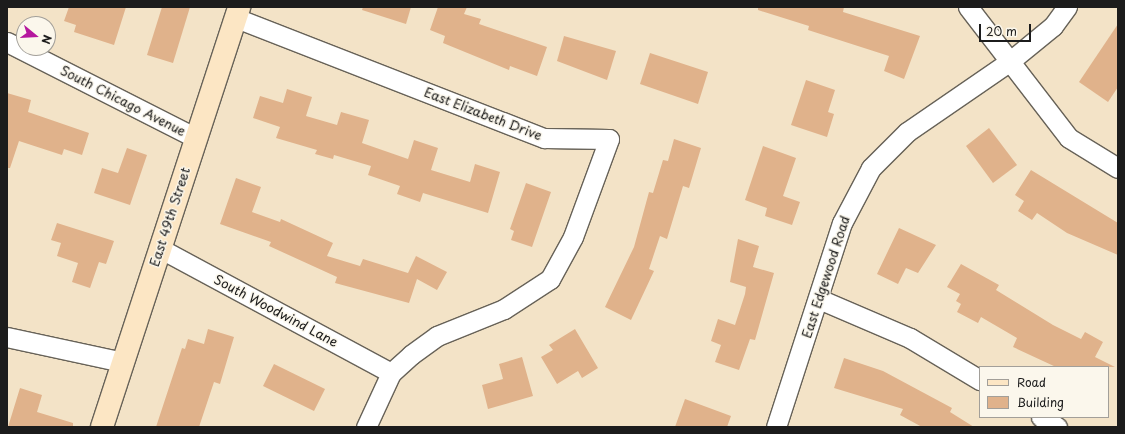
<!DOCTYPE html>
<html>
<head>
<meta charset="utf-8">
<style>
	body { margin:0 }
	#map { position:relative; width:1125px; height:434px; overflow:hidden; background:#f3e3c7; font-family:"Playpen Sans",sans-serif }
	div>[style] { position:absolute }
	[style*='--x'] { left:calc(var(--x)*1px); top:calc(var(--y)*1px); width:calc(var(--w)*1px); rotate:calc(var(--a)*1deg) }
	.building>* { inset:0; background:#e0b28b }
	.roads { filter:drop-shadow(1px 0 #676258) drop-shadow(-1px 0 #676258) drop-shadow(0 1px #676258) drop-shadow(0 -1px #676258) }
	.street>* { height:19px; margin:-9.5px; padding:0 9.5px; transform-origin:9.5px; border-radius:9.5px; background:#fff }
	.secondary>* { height:22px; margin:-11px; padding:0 11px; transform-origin:11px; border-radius:11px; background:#fce6c4 }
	span { translate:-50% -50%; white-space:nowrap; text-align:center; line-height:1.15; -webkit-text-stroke:3px #fbf7ec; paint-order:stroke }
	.street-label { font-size:13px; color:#1c1c1c }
	.frame { position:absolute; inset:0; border:8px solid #1c1c1c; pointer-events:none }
	.legend { position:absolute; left:979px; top:366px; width:130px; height:52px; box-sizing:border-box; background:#fbf7ec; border:1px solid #a29f99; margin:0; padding:5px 7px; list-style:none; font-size:12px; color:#1c1c1c }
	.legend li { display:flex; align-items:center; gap:8px; height:20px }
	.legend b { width:20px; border:1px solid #a29f99 }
	.north { position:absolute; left:16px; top:16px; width:40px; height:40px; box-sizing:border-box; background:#fbf7ec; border:1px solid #a29f99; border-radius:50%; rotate:108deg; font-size:11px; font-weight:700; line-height:16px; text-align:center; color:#1c1c1c }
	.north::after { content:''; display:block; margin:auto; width:14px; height:18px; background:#b5179e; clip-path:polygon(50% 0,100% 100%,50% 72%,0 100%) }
	.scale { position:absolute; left:979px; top:24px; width:52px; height:18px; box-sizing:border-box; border:2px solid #1c1c1c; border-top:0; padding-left:5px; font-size:12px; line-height:14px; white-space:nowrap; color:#1c1c1c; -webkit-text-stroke:3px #fbf7ec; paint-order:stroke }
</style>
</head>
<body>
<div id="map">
	<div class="building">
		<i style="clip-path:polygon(69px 7px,126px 7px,114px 45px,74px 32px,76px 25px,64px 21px)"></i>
		<i style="clip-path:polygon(162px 7px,190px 7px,173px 63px,147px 55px)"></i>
		<i style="clip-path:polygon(363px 7px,411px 7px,406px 24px,362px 10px)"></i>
		<i style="clip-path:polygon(438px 7px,467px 7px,464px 14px,481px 19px,479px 24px,547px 47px,537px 76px,510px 66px,509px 70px,443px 43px,445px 36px,430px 30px)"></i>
		<i style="clip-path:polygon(758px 7px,844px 7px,843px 12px,920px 36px,904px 79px,884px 71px,889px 56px,808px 30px,809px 26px,758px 10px)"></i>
		<i style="clip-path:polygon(1118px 24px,1118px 87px,1108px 102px,1079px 82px)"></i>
		<i style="clip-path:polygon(564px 36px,616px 51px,607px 80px,557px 61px)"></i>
		<i style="clip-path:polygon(650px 53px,708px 72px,698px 104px,640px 84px)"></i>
		<i style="clip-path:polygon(806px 80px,835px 90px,828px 112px,834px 114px,827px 137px,791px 125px)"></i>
		<i style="clip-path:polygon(287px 89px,312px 97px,306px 116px,337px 125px,341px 112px,369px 120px,362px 143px,408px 159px,414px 140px,438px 148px,431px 170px,470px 182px,475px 164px,500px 172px,488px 213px,423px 193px,420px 202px,397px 194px,400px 186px,368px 175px,371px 166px,334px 155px,333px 159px,315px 154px,317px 150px,276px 138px,280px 127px,253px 118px,260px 96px,283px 103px)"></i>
		<i style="clip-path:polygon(7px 93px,31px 100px,28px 112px,89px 133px,82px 155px,64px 149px,62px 155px,19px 141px,10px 168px,7px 168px)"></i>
		<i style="clip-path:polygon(989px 128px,1017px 165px,993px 183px,966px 146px)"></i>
		<i style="clip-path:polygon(674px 139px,701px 148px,689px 188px,683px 186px,667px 239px,660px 236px,649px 269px,654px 271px,631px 320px,605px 307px,634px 247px,649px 192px,653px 193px,663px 160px,668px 161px)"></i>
		<i style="clip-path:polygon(763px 146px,796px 158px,783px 196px,800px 202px,792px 225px,765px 216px,767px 208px,745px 200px)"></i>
		<i style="clip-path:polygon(127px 148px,147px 155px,130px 205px,94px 193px,102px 168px,118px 173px)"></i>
		<i style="clip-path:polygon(1031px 170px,1118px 223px,1118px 255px,1067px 233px,1037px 213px,1032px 220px,1018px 211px,1024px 201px,1015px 195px)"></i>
		<i style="clip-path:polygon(236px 178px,261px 187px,252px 212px,280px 222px,281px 219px,333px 243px,327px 256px,360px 266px,363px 259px,408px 273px,416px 256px,447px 272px,437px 290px,417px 279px,409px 303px,335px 283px,337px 277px,269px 246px,271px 242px,220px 224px)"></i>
		<i style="clip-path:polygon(526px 183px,551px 192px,532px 247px,511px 240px,514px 231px,510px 229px)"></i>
		<i style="clip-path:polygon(57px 223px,114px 241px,106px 264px,99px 262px,90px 288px,72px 282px,78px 263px,57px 256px,61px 243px,51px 240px)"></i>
		<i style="clip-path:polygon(899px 228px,936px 245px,918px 273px,906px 268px,898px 284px,877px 274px)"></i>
		<i style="clip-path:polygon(738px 239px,759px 246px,753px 267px,774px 273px,755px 340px,750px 339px,739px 370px,715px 362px,721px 345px,711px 341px,718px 319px,735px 325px,745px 294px,746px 287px,730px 282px)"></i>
		<i style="clip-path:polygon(961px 264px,999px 285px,996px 290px,1053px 325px,1081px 339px,1085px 332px,1103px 342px,1095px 357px,1115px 367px,1056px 367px,1013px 347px,1017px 338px,981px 317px,978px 323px,957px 312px,961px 304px,956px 301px,960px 294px,947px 287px)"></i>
		<i style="clip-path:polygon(208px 329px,234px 337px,220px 384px,214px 382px,199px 427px,156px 427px,182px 348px,185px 349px,188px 339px,204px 344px)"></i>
		<i style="clip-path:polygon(575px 329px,598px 368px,582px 378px,578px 371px,557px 384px,541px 357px,553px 350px,549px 345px)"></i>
		<i style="clip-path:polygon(522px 357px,533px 396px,488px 409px,482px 385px,503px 379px,499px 364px)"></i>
		<i style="clip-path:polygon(844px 358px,883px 371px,952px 408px,950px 412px,974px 427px,922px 427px,900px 415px,903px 409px,834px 388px)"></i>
		<i style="clip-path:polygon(274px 364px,325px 389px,314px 411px,263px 386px)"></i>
		<i style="clip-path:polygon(20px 388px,42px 395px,37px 412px,73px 423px,73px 427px,8px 427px)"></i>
		<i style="clip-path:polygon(685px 399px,731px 416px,727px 427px,675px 427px)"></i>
	</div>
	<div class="roads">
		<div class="street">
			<i style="--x:968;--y:7;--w:165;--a:52.4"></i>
			<i style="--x:1069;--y:138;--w:57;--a:31.5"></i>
			<i style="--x:236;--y:18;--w:331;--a:21.3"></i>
			<i style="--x:544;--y:138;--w:65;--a:0.9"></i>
			<i style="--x:609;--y:139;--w:104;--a:110.2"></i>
			<i style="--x:573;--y:237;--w:48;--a:118.7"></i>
			<i style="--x:550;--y:279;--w:55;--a:146.9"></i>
			<i style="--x:504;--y:309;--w:72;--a:158.1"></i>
			<i style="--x:437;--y:336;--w:32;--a:144"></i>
			<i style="--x:411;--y:355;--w:27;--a:138"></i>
			<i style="--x:391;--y:373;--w:60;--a:114.8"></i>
			<i style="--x:7;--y:42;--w:212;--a:26.9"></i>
			<i style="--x:161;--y:249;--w:261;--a:28.3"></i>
			<i style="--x:819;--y:299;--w:99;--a:23.2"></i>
			<i style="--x:910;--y:338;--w:82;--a:31"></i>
			<i style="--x:7;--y:337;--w:119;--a:12.2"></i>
			<i style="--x:1041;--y:417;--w:19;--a:32"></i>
			<i style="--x:776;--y:427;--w:214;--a:-72.1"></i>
			<i style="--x:842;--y:223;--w:62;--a:-62.2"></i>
			<i style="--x:871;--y:168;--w:51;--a:-45"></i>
			<i style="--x:907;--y:132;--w:124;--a:-34.5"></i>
			<i style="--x:1009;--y:62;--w:57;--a:-39.3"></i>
			<i style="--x:1053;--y:26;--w:24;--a:-54"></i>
		</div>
		<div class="secondary">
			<i style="--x:102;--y:427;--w:442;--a:-71.9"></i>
		</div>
	</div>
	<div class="street-label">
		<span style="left:123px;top:101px;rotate:27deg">South Chicago Avenue</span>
		<span style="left:483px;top:114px;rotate:21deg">East Elizabeth Drive</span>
		<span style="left:170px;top:217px;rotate:-72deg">East 49th Street</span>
		<span style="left:826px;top:277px;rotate:-72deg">East Edgewood Road</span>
		<span style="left:276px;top:311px;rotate:28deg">South Woodwind Lane</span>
	</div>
	<div class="frame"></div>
	<ul class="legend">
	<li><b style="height:5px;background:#fce6c4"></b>Road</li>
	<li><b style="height:11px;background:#e0b28b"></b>Building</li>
	</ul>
	<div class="north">N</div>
	<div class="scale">20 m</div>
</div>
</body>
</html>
